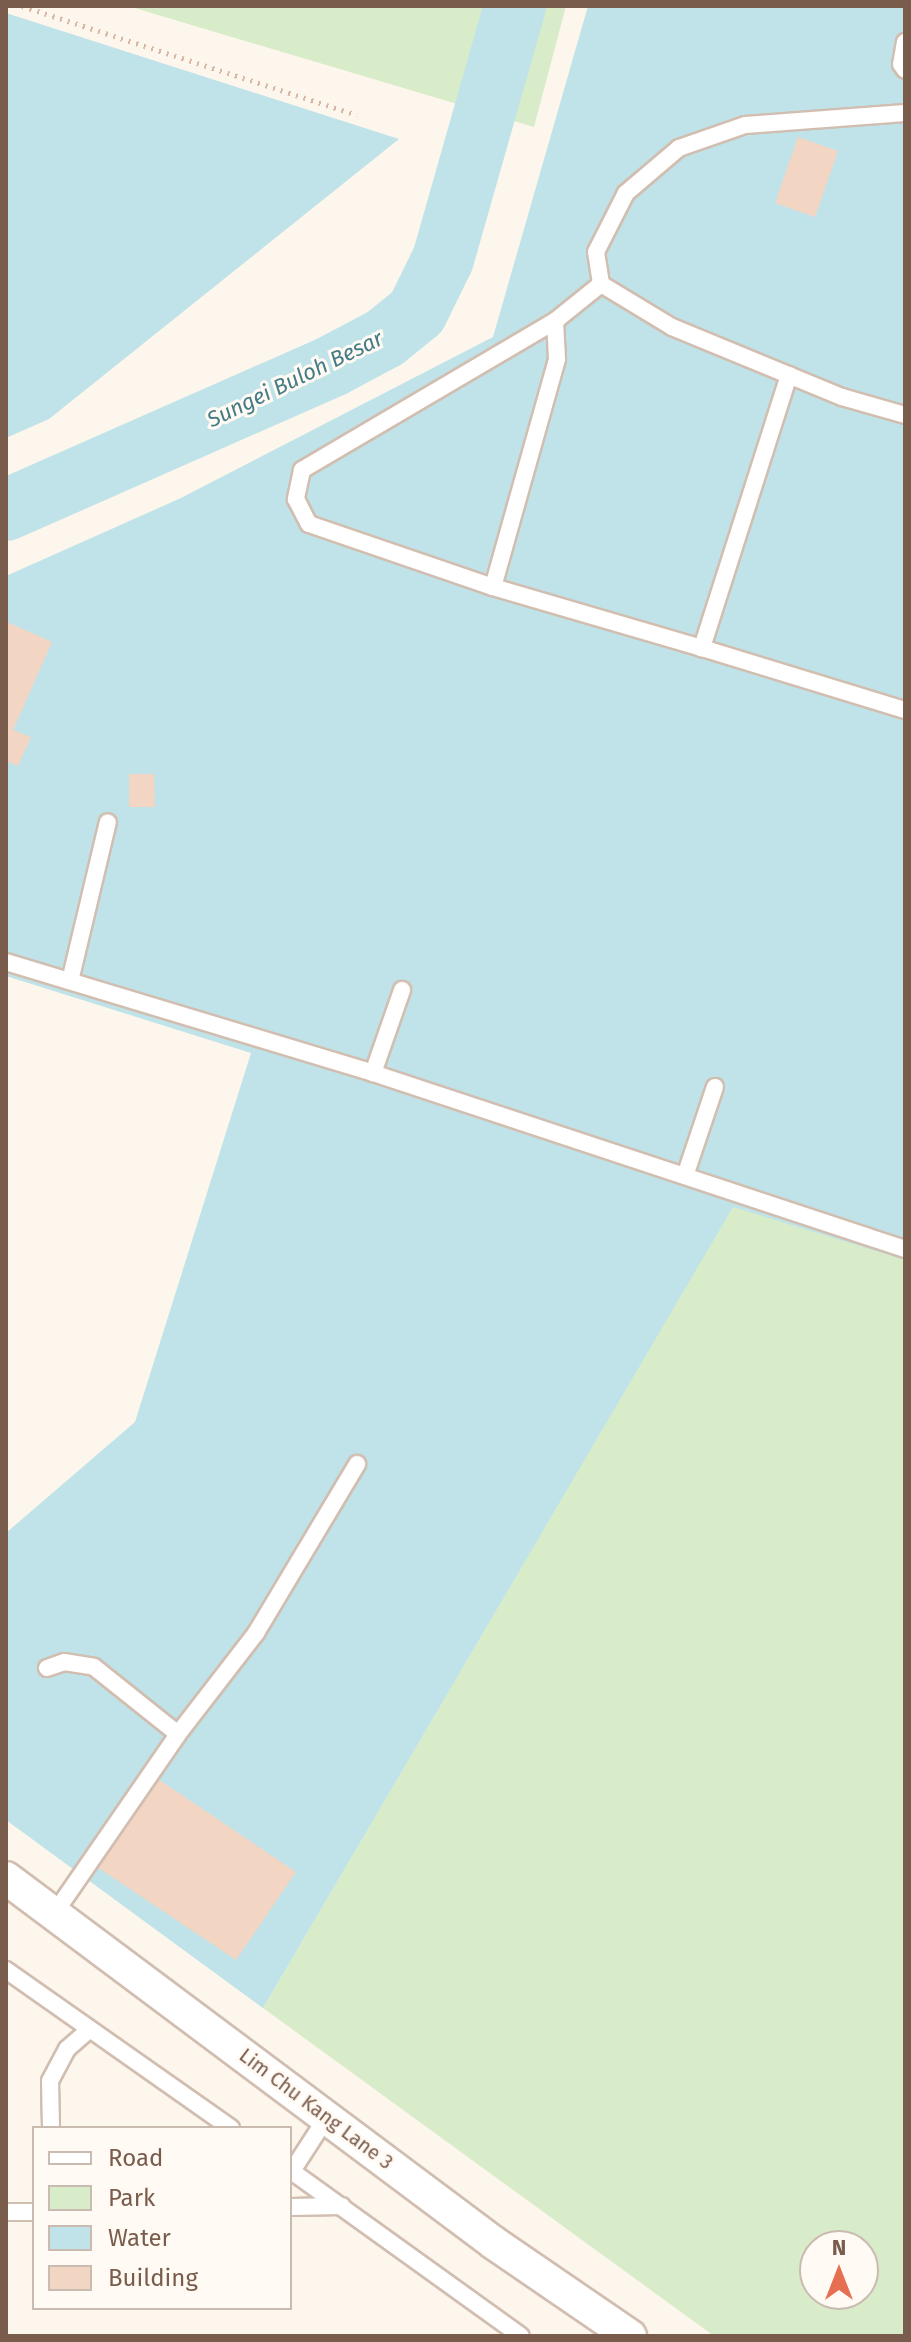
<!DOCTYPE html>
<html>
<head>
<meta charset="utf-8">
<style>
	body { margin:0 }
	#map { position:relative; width:911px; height:2342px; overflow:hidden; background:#fdf6ec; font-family:"Fira Sans",sans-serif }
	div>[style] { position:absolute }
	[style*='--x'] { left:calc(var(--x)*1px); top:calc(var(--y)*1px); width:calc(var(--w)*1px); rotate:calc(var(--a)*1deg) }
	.green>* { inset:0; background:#d8ecc9 }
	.water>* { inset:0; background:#bfe3e8 }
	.river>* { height:62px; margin:-31px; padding:0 31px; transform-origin:31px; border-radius:31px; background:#bfe3e8 }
	.building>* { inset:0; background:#f3d5c3 }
	.path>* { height:5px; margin-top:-2.5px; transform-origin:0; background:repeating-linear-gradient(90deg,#d9b8a5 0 2px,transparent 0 8px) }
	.roads { filter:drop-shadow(2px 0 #d1beb0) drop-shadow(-2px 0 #d1beb0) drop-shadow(0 2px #d1beb0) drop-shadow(0 -2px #d1beb0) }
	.service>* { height:16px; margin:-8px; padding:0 8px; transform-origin:8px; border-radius:8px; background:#fff }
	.minor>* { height:32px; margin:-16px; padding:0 16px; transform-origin:16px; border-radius:16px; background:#fff }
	span { translate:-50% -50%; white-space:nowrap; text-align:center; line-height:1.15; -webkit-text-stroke:6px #fffaf3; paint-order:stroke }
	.street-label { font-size:20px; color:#7a5c4d }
	.water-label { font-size:22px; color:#437c86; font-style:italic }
	.frame { position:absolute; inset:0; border:8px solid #7a5c4d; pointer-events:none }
	.legend { position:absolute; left:32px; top:2126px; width:260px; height:184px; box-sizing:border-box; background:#fffaf3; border:2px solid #cabbb1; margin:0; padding:10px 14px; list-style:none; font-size:24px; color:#7a5c4d }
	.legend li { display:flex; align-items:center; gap:16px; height:40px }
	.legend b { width:40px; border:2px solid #cabbb1 }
	.north { position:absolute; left:799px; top:2230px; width:80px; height:80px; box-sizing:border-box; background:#fffaf3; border:2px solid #cabbb1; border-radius:50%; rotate:0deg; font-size:22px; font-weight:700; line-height:32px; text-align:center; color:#7a5c4d }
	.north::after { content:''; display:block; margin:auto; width:28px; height:36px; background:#e76f51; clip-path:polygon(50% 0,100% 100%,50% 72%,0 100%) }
</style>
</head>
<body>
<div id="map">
	<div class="green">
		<i style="clip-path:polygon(128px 6px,566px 6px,534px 127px)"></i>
		<i style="clip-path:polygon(evenodd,733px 1206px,905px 1260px,905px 2336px,714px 2336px,263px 2008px,733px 1206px,815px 2246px,863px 2246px,863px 2294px,815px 2294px,815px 2246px)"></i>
	</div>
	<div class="water">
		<i style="clip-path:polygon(588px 6px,905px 6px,905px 1260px,733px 1207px,263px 2008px,6px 1820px,6px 1533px,135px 1422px,251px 1053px,6px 976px,6px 576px,181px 498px,493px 337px)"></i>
		<i style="clip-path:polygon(6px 13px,399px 139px,49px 419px,6px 438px)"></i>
	</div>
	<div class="river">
		<i style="--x:6;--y:510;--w:359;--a:-23.8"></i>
		<i style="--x:334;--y:365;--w:58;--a:-27.9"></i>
		<i style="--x:385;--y:338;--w:41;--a:-39.1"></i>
		<i style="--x:417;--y:312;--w:59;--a:-63.9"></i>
		<i style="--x:443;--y:259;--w:263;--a:-74.1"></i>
	</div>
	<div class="building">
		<i style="clip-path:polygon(798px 137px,838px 151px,815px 217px,775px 203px)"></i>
		<i style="clip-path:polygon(7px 622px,52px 642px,13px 730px,31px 737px,18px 766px,6px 761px)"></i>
		<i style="clip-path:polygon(129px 774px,154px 774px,155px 807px,129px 807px)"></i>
		<i style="clip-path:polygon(158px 1779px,296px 1872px,236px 1960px,97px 1867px)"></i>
	</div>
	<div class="path">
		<i style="--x:22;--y:6;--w:352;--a:18"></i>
	</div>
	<div class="roads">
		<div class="service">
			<i style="--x:905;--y:42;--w:22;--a:100"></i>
			<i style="--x:901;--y:64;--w:7;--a:56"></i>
			<i style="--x:905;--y:113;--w:160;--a:175.7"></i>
			<i style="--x:745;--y:125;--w:70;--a:160.8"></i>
			<i style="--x:679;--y:148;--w:70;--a:139.7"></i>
			<i style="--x:626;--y:193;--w:66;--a:117"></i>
			<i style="--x:596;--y:252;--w:32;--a:81"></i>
			<i style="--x:601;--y:284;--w:83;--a:31.2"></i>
			<i style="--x:672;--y:327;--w:184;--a:22.4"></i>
			<i style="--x:842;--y:397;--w:66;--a:15.9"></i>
			<i style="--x:601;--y:284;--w:59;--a:141.2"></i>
			<i style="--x:555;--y:321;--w:294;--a:149.5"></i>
			<i style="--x:302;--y:470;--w:30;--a:102"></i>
			<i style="--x:296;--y:499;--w:28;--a:63"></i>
			<i style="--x:309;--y:524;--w:194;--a:18.9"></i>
			<i style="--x:493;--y:587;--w:218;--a:16.3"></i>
			<i style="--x:789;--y:375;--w:287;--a:107.7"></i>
			<i style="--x:702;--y:648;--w:212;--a:17"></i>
			<i style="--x:493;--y:587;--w:237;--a:-74.3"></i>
			<i style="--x:557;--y:359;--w:38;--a:-93"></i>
			<i style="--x:6;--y:962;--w:383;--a:16.8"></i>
			<i style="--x:373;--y:1073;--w:560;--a:18.31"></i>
			<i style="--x:70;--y:981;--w:163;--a:-76.6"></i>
			<i style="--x:373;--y:1073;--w:88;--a:-70.7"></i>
			<i style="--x:685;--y:1176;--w:94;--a:-71.4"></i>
			<i style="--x:47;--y:1668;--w:18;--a:-19"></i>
			<i style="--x:64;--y:1662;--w:30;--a:9"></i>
			<i style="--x:94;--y:1667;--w:107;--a:38.6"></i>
			<i style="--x:54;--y:1914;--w:219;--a:-55.4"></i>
			<i style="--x:178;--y:1734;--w:128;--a:-52.3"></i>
			<i style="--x:256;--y:1633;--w:197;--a:-59.1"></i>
			<i style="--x:6;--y:1970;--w:275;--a:35.1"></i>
			<i style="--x:51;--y:2128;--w:47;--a:-91.2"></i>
			<i style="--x:50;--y:2081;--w:36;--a:-62"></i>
			<i style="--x:67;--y:2049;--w:30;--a:-41"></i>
			<i style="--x:290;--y:2170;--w:284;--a:35.7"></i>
			<i style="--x:292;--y:2171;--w:64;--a:-57.1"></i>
			<i style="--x:290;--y:2207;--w:52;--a:-1.1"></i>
			<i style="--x:6;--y:2212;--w:28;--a:0"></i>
		</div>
		<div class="minor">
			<i style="--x:6;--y:1878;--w:609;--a:36.79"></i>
			<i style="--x:494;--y:2243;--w:165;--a:34.4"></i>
		</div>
	</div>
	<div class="street-label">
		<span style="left:316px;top:2109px;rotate:37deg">Lim Chu Kang Lane 3</span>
	</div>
	<div class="water-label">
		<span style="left:295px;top:379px;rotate:-26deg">Sungei Buloh Besar</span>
	</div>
	<div class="frame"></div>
	<ul class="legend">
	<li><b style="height:10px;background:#fff"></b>Road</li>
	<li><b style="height:22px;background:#d8ecc9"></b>Park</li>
	<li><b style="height:22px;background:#bfe3e8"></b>Water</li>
	<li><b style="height:22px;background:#f3d5c3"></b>Building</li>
	</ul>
	<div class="north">N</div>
</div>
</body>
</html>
